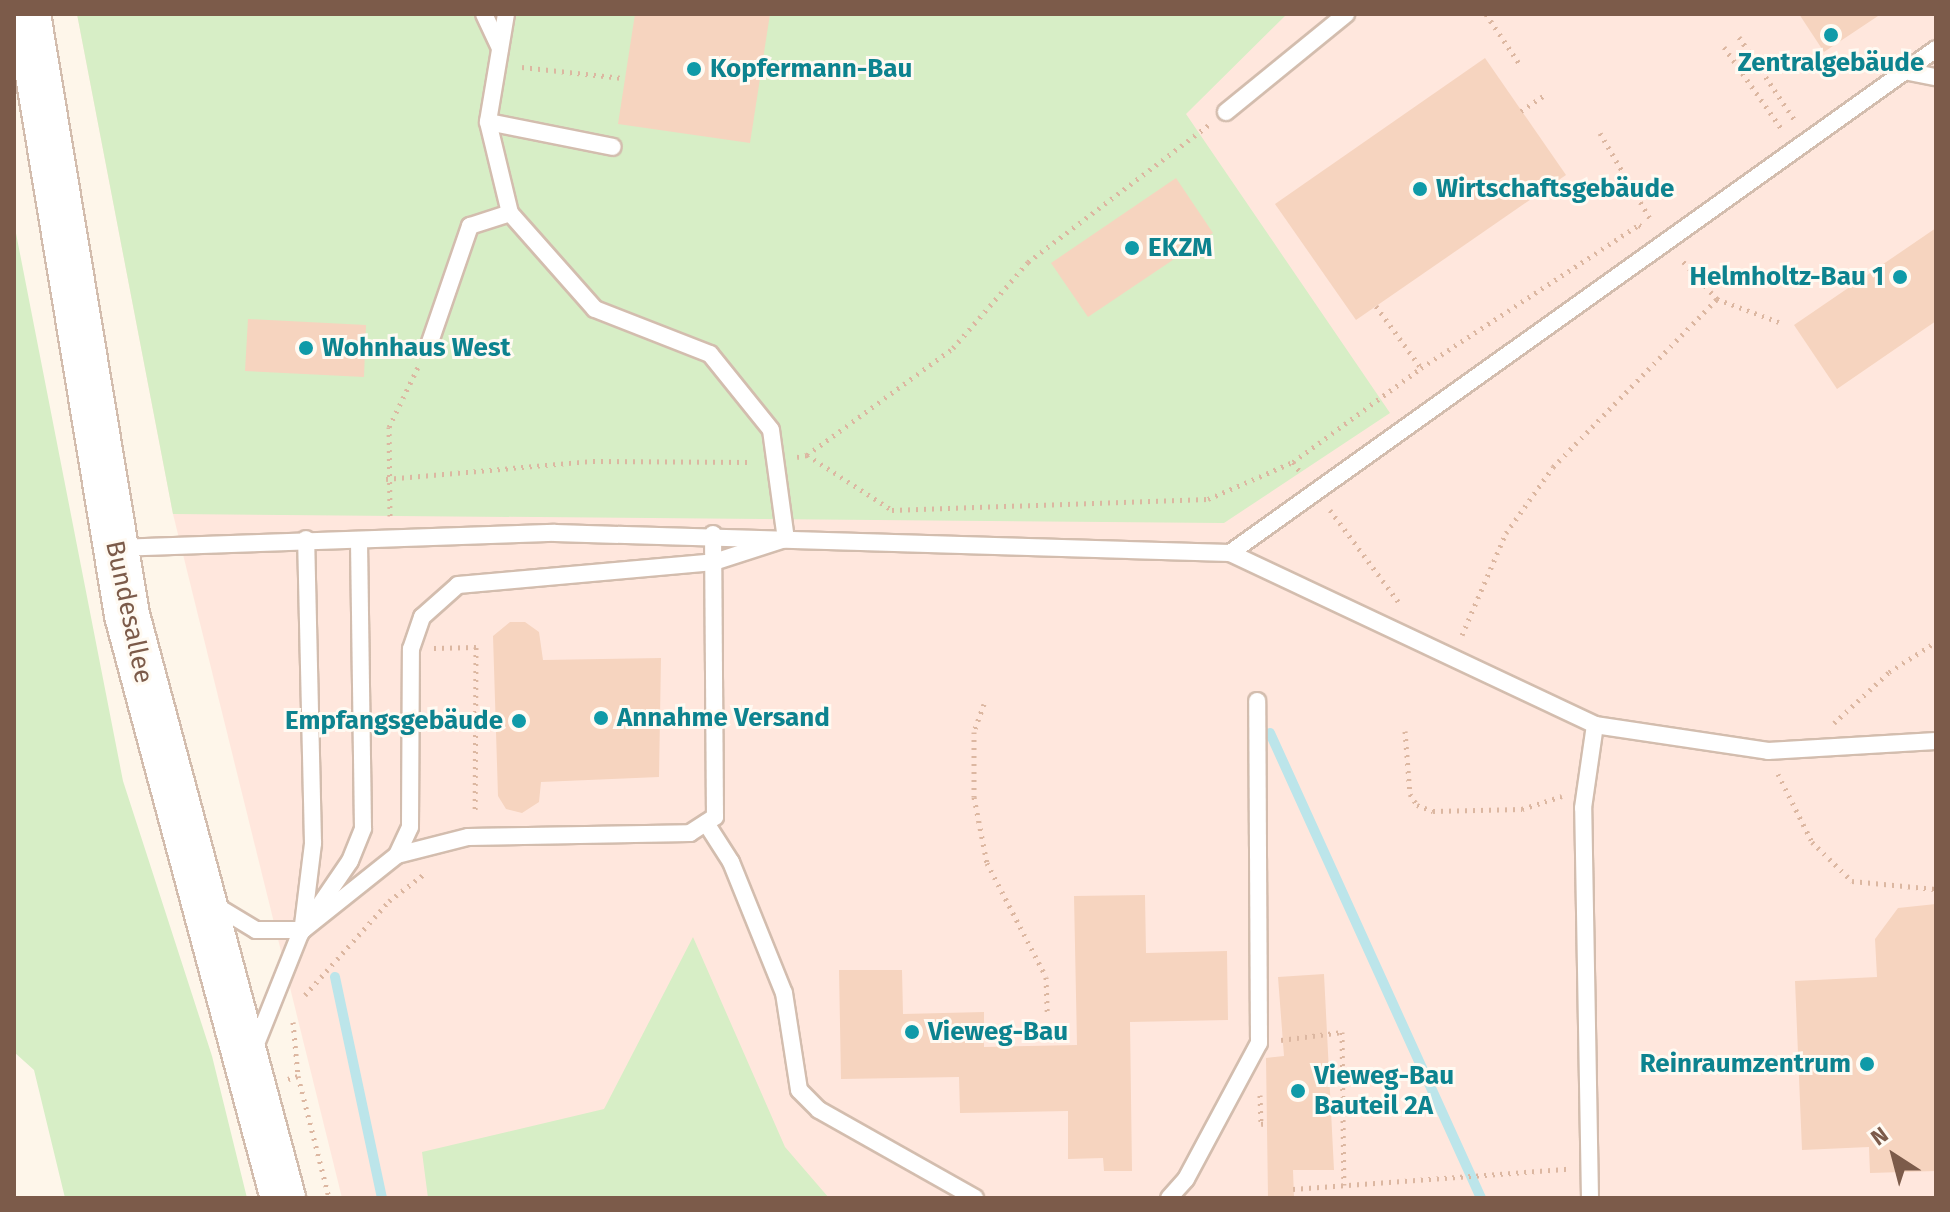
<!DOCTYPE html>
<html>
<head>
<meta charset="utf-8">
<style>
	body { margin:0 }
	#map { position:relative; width:1950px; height:1212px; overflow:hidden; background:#fef6ea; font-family:"Fira Sans",sans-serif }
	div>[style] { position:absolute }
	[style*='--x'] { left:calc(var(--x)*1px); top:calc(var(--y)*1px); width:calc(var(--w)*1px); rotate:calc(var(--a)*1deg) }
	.commercial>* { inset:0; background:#ffe7dd }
	.green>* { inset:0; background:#d7eec6 }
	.stream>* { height:10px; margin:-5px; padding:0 5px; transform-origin:5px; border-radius:5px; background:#bce5ea }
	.building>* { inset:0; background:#f6d4bf }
	.path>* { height:5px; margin-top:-2.5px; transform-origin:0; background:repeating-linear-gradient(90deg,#dcb7a1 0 2px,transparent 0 8px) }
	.roads { filter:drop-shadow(2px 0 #d3bdae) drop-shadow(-2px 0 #d3bdae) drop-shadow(0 2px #d3bdae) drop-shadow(0 -2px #d3bdae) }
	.lane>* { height:16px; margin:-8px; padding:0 8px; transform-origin:8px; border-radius:8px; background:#fff }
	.secondary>* { height:44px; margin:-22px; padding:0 22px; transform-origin:22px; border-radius:22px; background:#fff }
	.dots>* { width:22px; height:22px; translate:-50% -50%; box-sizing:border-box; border:4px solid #fffaf2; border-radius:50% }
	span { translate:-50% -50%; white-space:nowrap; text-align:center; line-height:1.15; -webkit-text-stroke:6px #fffaf2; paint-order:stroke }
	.culture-label { font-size:26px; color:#0d838f; font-weight:700 }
	.left { translate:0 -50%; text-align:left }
	.right { translate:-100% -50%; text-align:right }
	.street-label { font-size:26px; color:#7c5b4a }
	.frame { position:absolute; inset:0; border:16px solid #7c5b4a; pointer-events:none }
	.north { position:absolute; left:1854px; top:1116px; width:80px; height:80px; -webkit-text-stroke:6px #fffaf2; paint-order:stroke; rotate:324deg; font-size:22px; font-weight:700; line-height:32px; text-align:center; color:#7c5b4a }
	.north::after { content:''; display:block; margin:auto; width:28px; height:36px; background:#7c5b4a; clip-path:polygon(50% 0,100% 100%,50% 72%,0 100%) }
</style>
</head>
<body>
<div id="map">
	<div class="commercial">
		<i style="clip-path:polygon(77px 14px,1936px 14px,1936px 1198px,342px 1198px,173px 514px)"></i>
	</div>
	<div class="green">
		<i style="clip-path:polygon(77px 14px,1287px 14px,1186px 114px,1390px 413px,1224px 523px,173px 514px)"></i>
		<i style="clip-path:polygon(14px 223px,123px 781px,212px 1056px,247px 1198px,65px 1198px,34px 1070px,14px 1052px)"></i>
		<i style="clip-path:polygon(693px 937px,785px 1147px,829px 1198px,428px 1198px,422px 1152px,604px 1109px)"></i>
	</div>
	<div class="stream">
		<i style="--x:1270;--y:733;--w:511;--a:65.59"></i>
		<i style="--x:335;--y:977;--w:226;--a:78"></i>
	</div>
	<div class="building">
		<i style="clip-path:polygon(635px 14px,770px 14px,750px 143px,618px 124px)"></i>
		<i style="clip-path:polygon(1799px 14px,1881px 14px,1824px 52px)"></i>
		<i style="clip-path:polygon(1485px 58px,1566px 175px,1356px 320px,1275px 204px)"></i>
		<i style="clip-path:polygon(1176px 178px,1213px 233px,1088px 317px,1051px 263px)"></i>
		<i style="clip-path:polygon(1936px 228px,1936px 321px,1837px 389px,1794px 325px)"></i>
		<i style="clip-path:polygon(248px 319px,366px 325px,364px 377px,245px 371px)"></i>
		<i style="clip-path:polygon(510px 622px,525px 622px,539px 632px,543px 660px,661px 658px,659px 777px,541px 782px,539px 802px,522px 813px,506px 809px,498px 796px,493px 636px)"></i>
		<i style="clip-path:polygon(1145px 895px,1146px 953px,1227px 951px,1228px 1020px,1130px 1022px,1132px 1171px,1104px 1171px,1103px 1158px,1068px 1159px,1068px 1111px,960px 1113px,959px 1077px,841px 1079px,839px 970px,902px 970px,903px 1014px,984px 1012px,984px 1047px,1077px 1045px,1074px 896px)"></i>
		<i style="clip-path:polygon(1936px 904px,1936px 1171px,1870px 1173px,1869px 1147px,1802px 1150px,1795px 981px,1877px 977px,1875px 939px,1898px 908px)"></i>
		<i style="clip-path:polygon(1324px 974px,1334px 1170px,1293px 1170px,1294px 1198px,1268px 1198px,1266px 1058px,1284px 1056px,1278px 977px)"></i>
	</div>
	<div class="path">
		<i style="--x:1486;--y:14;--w:63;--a:56.1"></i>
		<i style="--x:1739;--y:37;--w:102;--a:56.2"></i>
		<i style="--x:1724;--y:47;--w:103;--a:54.9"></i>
		<i style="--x:522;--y:67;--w:101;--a:6.3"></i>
		<i style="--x:1521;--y:111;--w:27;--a:-34"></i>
		<i style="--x:1600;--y:133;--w:103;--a:59.7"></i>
		<i style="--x:1717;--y:299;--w:66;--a:20.4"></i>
		<i style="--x:1376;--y:306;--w:77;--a:54"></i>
		<i style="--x:807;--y:455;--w:181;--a:-36.2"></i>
		<i style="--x:953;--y:348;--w:114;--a:-48.9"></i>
		<i style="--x:1028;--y:262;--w:228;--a:-37.2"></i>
		<i style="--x:797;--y:457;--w:10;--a:-11"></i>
		<i style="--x:807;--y:455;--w:101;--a:32.9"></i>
		<i style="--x:892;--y:510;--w:316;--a:-2"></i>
		<i style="--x:1208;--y:499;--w:93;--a:-23.5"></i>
		<i style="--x:1293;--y:462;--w:14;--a:54"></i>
		<i style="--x:1293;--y:462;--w:159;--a:-36.3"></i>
		<i style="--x:1421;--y:368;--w:261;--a:-33.3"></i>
		<i style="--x:1639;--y:225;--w:7;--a:27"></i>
		<i style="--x:386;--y:479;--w:208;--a:-5"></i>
		<i style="--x:593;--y:461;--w:158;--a:0.4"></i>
		<i style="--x:1330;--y:510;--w:117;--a:53.3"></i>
		<i style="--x:390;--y:516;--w:89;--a:-90.6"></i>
		<i style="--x:389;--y:427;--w:69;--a:-64.2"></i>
		<i style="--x:1462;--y:635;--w:111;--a:-66.7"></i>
		<i style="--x:1506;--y:533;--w:81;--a:-54.5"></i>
		<i style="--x:1553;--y:467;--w:235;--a:-45.7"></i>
		<i style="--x:1717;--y:299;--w:55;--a:-132.1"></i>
		<i style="--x:434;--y:648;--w:42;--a:-1.4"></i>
		<i style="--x:476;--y:647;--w:167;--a:90.3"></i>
		<i style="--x:984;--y:704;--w:30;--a:110"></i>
		<i style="--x:974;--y:732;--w:65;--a:90"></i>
		<i style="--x:974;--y:797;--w:67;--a:78.9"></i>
		<i style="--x:987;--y:863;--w:128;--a:62.6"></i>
		<i style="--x:1046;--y:977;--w:37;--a:88"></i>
		<i style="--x:1834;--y:723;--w:75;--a:-42.8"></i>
		<i style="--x:1889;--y:672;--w:56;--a:-32.6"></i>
		<i style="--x:1405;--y:731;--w:63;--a:85.5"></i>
		<i style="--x:1410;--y:794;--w:13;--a:58"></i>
		<i style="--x:1417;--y:805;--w:17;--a:21"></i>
		<i style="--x:1433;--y:811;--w:89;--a:-1.3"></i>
		<i style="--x:1522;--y:809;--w:42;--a:-18"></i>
		<i style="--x:1778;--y:774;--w:76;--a:63.4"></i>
		<i style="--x:1812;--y:842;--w:56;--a:44.3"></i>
		<i style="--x:1852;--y:881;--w:84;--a:5.4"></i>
		<i style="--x:305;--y:995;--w:126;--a:-48.2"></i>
		<i style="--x:389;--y:901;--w:44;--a:-37.6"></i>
		<i style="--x:293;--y:1022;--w:54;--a:84.7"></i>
		<i style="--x:1281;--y:1040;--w:62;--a:-7.5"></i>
		<i style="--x:1342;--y:1032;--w:153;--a:89.3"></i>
		<i style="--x:288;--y:1079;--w:10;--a:-17"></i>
		<i style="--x:298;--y:1076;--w:126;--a:75.7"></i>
		<i style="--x:1260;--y:1095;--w:29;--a:88"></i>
		<i style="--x:1261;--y:1124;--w:6;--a:-9"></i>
		<i style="--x:1293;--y:1189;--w:276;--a:-4.2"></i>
	</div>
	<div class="roads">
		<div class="lane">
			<i style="--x:484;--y:14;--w:38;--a:65"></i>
			<i style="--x:506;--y:14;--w:109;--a:99.5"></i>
			<i style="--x:488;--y:122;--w:94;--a:76.4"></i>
			<i style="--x:510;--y:213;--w:128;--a:48.5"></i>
			<i style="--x:595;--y:309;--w:123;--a:21.4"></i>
			<i style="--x:710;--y:354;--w:97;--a:51.2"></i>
			<i style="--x:771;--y:430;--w:110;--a:82.2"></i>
			<i style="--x:1904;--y:71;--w:33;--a:11"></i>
			<i style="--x:1226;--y:112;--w:155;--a:-39.2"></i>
			<i style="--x:488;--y:122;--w:127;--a:11.3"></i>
			<i style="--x:429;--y:345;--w:126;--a:-71"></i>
			<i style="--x:470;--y:226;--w:42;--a:-18"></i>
			<i style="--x:116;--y:548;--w:439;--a:-2"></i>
			<i style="--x:555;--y:533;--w:675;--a:1.7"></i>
			<i style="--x:1230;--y:553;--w:403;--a:25.2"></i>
			<i style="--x:1595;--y:725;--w:175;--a:8.5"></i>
			<i style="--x:1768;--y:751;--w:168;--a:-3.4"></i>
			<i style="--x:1230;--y:553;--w:867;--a:-35.52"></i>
			<i style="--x:706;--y:823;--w:46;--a:57.3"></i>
			<i style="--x:731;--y:862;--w:141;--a:68"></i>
			<i style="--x:784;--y:993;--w:98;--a:81.2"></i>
			<i style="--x:799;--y:1090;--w:28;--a:45"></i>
			<i style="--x:819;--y:1110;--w:179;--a:29.4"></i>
			<i style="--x:397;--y:855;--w:31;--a:-65"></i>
			<i style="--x:410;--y:827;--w:178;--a:-89.7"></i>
			<i style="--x:411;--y:649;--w:34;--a:-71"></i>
			<i style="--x:422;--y:617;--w:48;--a:-41.6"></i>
			<i style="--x:458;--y:585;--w:257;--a:-5.1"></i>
			<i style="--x:714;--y:562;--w:75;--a:-17.9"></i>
			<i style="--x:213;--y:904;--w:50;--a:31.2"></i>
			<i style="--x:256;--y:930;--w:47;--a:0"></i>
			<i style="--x:303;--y:930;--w:120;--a:-38.6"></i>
			<i style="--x:397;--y:855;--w:73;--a:-14.2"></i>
			<i style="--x:468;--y:837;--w:222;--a:-1"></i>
			<i style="--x:690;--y:833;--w:30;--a:-33"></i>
			<i style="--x:715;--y:817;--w:283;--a:-90.4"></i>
			<i style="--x:303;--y:925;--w:83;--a:-83"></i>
			<i style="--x:313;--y:843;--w:304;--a:-91.3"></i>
			<i style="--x:254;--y:1049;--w:124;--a:-68.2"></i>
			<i style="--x:300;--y:934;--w:88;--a:-55.6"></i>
			<i style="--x:350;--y:861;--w:35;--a:-68"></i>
			<i style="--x:363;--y:828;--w:288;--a:-90.8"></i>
			<i style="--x:1169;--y:1198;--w:25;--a:-48"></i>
			<i style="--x:1186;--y:1179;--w:154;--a:-61.8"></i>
			<i style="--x:1259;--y:1043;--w:342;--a:-90.3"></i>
			<i style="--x:1590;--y:1198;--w:390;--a:-91"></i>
			<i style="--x:1583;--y:808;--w:84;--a:-81.8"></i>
		</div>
		<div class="secondary">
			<i style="--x:28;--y:14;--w:609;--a:80.65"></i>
			<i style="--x:127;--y:615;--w:604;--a:75.02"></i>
		</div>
	</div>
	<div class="dots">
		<i style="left:1831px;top:35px;background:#0f9aa8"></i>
		<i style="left:694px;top:69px;background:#0f9aa8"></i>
		<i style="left:1420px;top:189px;background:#0f9aa8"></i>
		<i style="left:1132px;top:248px;background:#0f9aa8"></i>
		<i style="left:1900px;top:277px;background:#0f9aa8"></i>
		<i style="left:306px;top:348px;background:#0f9aa8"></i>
		<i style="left:601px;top:718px;background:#0f9aa8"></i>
		<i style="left:519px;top:721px;background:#0f9aa8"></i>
		<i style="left:912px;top:1032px;background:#0f9aa8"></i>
		<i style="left:1867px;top:1064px;background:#0f9aa8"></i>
		<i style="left:1298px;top:1091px;background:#0f9aa8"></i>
	</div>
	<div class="culture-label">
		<span style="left:1831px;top:63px">Zentralgebäude</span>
		<span class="left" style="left:710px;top:69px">Kopfermann-Bau</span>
		<span class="left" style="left:1436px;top:189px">Wirtschaftsgebäude</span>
		<span class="left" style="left:1148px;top:248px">EKZM</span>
		<span class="right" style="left:1884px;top:277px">Helmholtz-Bau 1</span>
		<span class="left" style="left:322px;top:348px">Wohnhaus West</span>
		<span class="left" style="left:617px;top:718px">Annahme Versand</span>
		<span class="right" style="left:503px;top:721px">Empfangsgebäude</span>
		<span class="left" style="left:928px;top:1032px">Vieweg-Bau</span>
		<span class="right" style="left:1851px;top:1064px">Reinraumzentrum</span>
		<span class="left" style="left:1314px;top:1091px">Vieweg-Bau<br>Bauteil 2A</span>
	</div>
	<div class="street-label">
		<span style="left:129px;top:612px;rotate:78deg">Bundesallee</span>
	</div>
	<div class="frame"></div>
	<div class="north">N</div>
</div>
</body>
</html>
